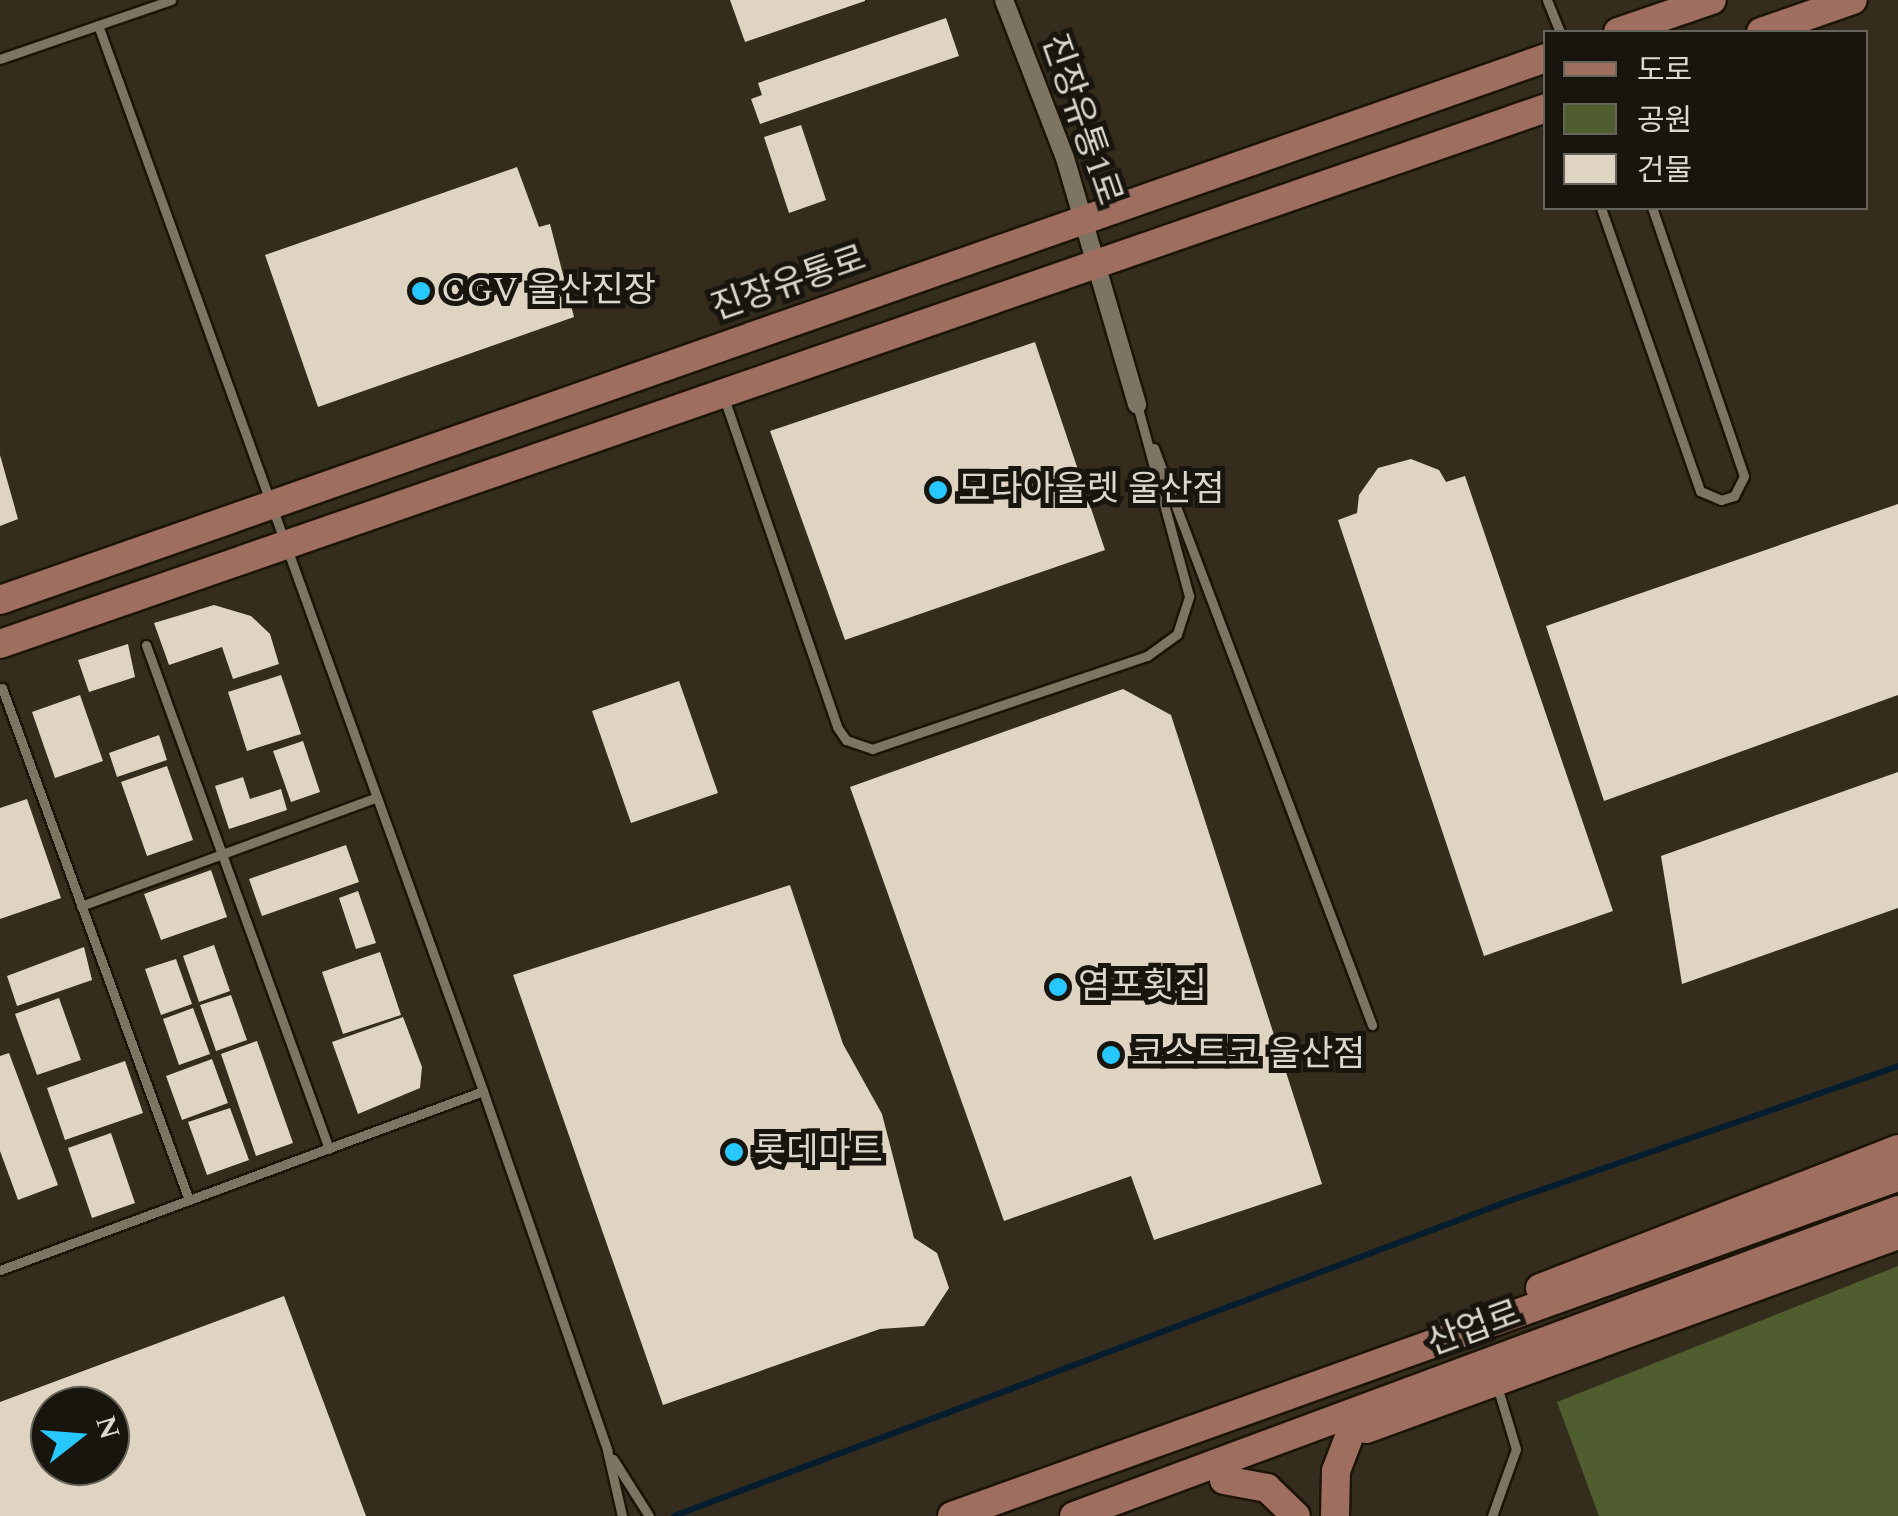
<!DOCTYPE html>
<html>
<head>
<meta charset="utf-8">
<style>
	body { margin:0 }
	#map { position:relative; width:1898px; height:1516px; overflow:hidden; background:#342c1d; font-family:Spectral,"Noto Sans KR",serif }
	div>[style] { position:absolute }
	[style*='--x'] { left:calc(var(--x)*1px); top:calc(var(--y)*1px); width:calc(var(--w)*1px); rotate:calc(var(--a)*1deg) }
	.green>* { inset:0; background:#4f5d2f }
	.stream>* { height:6px; margin:-3px; padding:0 3px; transform-origin:3px; border-radius:3px; background:#051d2e }
	.building>* { inset:0; background:#ded4c1 }
	.roads { filter:drop-shadow(2px 0 #1b1407) drop-shadow(-2px 0 #1b1407) drop-shadow(0 2px #1b1407) drop-shadow(0 -2px #1b1407) }
	.lane>* { height:9px; margin:-4.5px; padding:0 4.5px; transform-origin:4.5px; border-radius:4.5px; background:#7d7463 }
	.street>* { height:18px; margin:-9px; padding:0 9px; transform-origin:9px; border-radius:9px; background:#7d7463 }
	.secondary>* { height:28px; margin:-14px; padding:0 14px; transform-origin:14px; border-radius:14px; background:#9e6e5f }
	.dots>* { width:28px; height:28px; translate:-50% -50%; box-sizing:border-box; border:5px solid #18150e; border-radius:50% }
	span { translate:-50% -50%; white-space:nowrap; text-align:center; line-height:1.15; -webkit-text-stroke:10px #18150e; paint-order:stroke }
	.street-label { font-size:35px; color:#dcd7cd }
	.poi-label { font-size:35px; color:#dcd7cd }
	.left { translate:0 -50%; text-align:left }
	.legend { position:absolute; left:1543px; top:30px; width:325px; height:180px; box-sizing:border-box; background:#18150e; border:2px solid #66635a; margin:0; padding:12px 18px; list-style:none; font-size:30px; color:#dcd7cd }
	.legend li { display:flex; align-items:center; gap:20px; height:50px }
	.legend b { width:50px; border:2px solid #66635a }
	.north { position:absolute; left:30px; top:1386px; width:100px; height:100px; box-sizing:border-box; background:#18150e; border:2px solid #66635a; border-radius:50%; rotate:73deg; font-size:28px; font-weight:700; line-height:40px; text-align:center; color:#dcd7cd }
	.north::after { content:''; display:block; margin:auto; width:35px; height:45px; background:#27c8ff; clip-path:polygon(50% 0,100% 100%,50% 72%,0 100%) }
</style>
</head>
<body>
<div id="map">
	<div class="green">
		<i style="clip-path:polygon(1898px 1266px,1898px 1516px,1599px 1516px,1557px 1402px)"></i>
	</div>
	<div class="stream">
		<i style="--x:674;--y:1516;--w:892;--a:-20.67"></i>
		<i style="--x:1509;--y:1201;--w:412;--a:-19.1"></i>
	</div>
	<div class="building">
		<i style="clip-path:polygon(730px 0,865px 0,865px 1px,745px 42px)"></i>
		<i style="clip-path:polygon(946px 18px,959px 56px,760px 124px,751px 99px,762px 95px,758px 83px)"></i>
		<i style="clip-path:polygon(801px 125px,826px 200px,789px 213px,764px 137px)"></i>
		<i style="clip-path:polygon(517px 167px,539px 227px,550px 224px,574px 317px,318px 407px,265px 255px)"></i>
		<i style="clip-path:polygon(1035px 342px,1105px 550px,845px 640px,770px 431px)"></i>
		<i style="clip-path:polygon(0 455px,18px 519px,0 526px)"></i>
		<i style="clip-path:polygon(1411px 459px,1439px 470px,1446px 482px,1465px 476px,1613px 911px,1484px 956px,1338px 520px,1357px 513px,1359px 495px,1378px 468px)"></i>
		<i style="clip-path:polygon(1898px 504px,1898px 695px,1604px 801px,1546px 626px)"></i>
		<i style="clip-path:polygon(214px 605px,251px 616px,270px 634px,279px 664px,233px 679px,222px 647px,169px 665px,154px 623px)"></i>
		<i style="clip-path:polygon(128px 644px,135px 677px,89px 692px,78px 660px)"></i>
		<i style="clip-path:polygon(281px 675px,301px 734px,247px 751px,228px 692px)"></i>
		<i style="clip-path:polygon(679px 681px,718px 793px,631px 823px,592px 711px)"></i>
		<i style="clip-path:polygon(1123px 689px,1171px 715px,1322px 1184px,1154px 1240px,1131px 1176px,1004px 1221px,850px 787px)"></i>
		<i style="clip-path:polygon(80px 695px,103px 761px,55px 778px,32px 712px)"></i>
		<i style="clip-path:polygon(159px 735px,167px 760px,117px 777px,109px 753px)"></i>
		<i style="clip-path:polygon(303px 741px,320px 792px,291px 802px,273px 751px)"></i>
		<i style="clip-path:polygon(167px 766px,193px 840px,147px 856px,121px 782px)"></i>
		<i style="clip-path:polygon(1898px 772px,1898px 908px,1682px 984px,1661px 856px)"></i>
		<i style="clip-path:polygon(243px 777px,250px 799px,281px 789px,287px 810px,229px 829px,215px 786px)"></i>
		<i style="clip-path:polygon(27px 799px,61px 898px,0 919px,0 808px)"></i>
		<i style="clip-path:polygon(346px 845px,359px 882px,262px 916px,249px 879px)"></i>
		<i style="clip-path:polygon(211px 870px,227px 917px,161px 940px,144px 894px)"></i>
		<i style="clip-path:polygon(790px 885px,843px 1044px,882px 1114px,914px 1238px,937px 1253px,949px 1288px,924px 1326px,880px 1329px,663px 1405px,513px 975px)"></i>
		<i style="clip-path:polygon(358px 891px,376px 943px,356px 949px,339px 898px)"></i>
		<i style="clip-path:polygon(214px 945px,230px 991px,199px 1002px,183px 956px)"></i>
		<i style="clip-path:polygon(84px 947px,92px 980px,17px 1006px,7px 976px)"></i>
		<i style="clip-path:polygon(380px 952px,401px 1015px,343px 1034px,322px 972px)"></i>
		<i style="clip-path:polygon(176px 959px,192px 1004px,161px 1015px,145px 969px)"></i>
		<i style="clip-path:polygon(231px 995px,247px 1040px,216px 1051px,200px 1005px)"></i>
		<i style="clip-path:polygon(59px 998px,81px 1060px,37px 1075px,15px 1014px)"></i>
		<i style="clip-path:polygon(193px 1008px,210px 1054px,179px 1065px,163px 1019px)"></i>
		<i style="clip-path:polygon(403px 1017px,422px 1067px,420px 1088px,358px 1114px,332px 1042px)"></i>
		<i style="clip-path:polygon(257px 1041px,293px 1143px,256px 1156px,221px 1054px)"></i>
		<i style="clip-path:polygon(9px 1053px,58px 1185px,18px 1200px,0 1151px,0 1056px)"></i>
		<i style="clip-path:polygon(212px 1059px,228px 1103px,182px 1120px,166px 1076px)"></i>
		<i style="clip-path:polygon(125px 1061px,143px 1113px,65px 1140px,47px 1088px)"></i>
		<i style="clip-path:polygon(230px 1108px,249px 1160px,207px 1175px,188px 1122px)"></i>
		<i style="clip-path:polygon(111px 1133px,135px 1203px,92px 1218px,68px 1148px)"></i>
		<i style="clip-path:polygon(evenodd,284px 1296px,366px 1516px,0 1516px,0 1402px,284px 1296px,50px 1406px,110px 1406px,110px 1466px,50px 1466px,50px 1406px)"></i>
	</div>
	<div class="roads">
		<div class="lane">
			<i style="--x:1547;--y:0;--w:35;--a:68"></i>
			<i style="--x:98;--y:25;--w:1133;--a:70.14"></i>
			<i style="--x:483;--y:1091;--w:380;--a:70.9"></i>
			<i style="--x:607;--y:1450;--w:68;--a:77.2"></i>
			<i style="--x:0;--y:59;--w:181;--a:-19"></i>
			<i style="--x:1601;--y:208;--w:300;--a:70.7"></i>
			<i style="--x:1700;--y:491;--w:23;--a:23"></i>
			<i style="--x:1721;--y:500;--w:14;--a:-17"></i>
			<i style="--x:1734;--y:496;--w:22;--a:-63"></i>
			<i style="--x:1744;--y:476;--w:283;--a:-108.9"></i>
			<i style="--x:724;--y:398;--w:348;--a:71"></i>
			<i style="--x:837;--y:727;--w:16;--a:55"></i>
			<i style="--x:846;--y:740;--w:28;--a:19"></i>
			<i style="--x:872;--y:749;--w:290;--a:-18.7"></i>
			<i style="--x:1147;--y:656;--w:37;--a:-36"></i>
			<i style="--x:1177;--y:634;--w:40;--a:-72"></i>
			<i style="--x:1189;--y:596;--w:198;--a:-105.2"></i>
			<i style="--x:1154;--y:448;--w:617;--a:69.3"></i>
			<i style="--x:146;--y:645;--w:536;--a:70.04"></i>
			<i style="--x:2;--y:688;--w:545;--a:69.94"></i>
			<i style="--x:81;--y:906;--w:315;--a:-20.2"></i>
			<i style="--x:0;--y:1270;--w:515;--a:-20.33"></i>
			<i style="--x:613;--y:1459;--w:67;--a:57.7"></i>
			<i style="--x:1492;--y:1516;--w:71;--a:-70.3"></i>
			<i style="--x:1516;--y:1449;--w:66;--a:-106.8"></i>
		</div>
		<div class="street">
			<i style="--x:1004;--y:0;--w:169;--a:68.9"></i>
			<i style="--x:1065;--y:158;--w:257;--a:73.7"></i>
		</div>
		<div class="secondary">
			<i style="--x:1618;--y:32;--w:99;--a:-18.8"></i>
			<i style="--x:1761;--y:32;--w:97;--a:-19.2"></i>
			<i style="--x:0;--y:600;--w:1638;--a:-19.32"></i>
			<i style="--x:0;--y:644;--w:1636;--a:-19.12"></i>
			<i style="--x:1540;--y:1288;--w:384;--a:-21.2"></i>
			<i style="--x:1366;--y:1429;--w:566;--a:-20.03"></i>
			<i style="--x:1224;--y:1480;--w:44;--a:10.5"></i>
			<i style="--x:1267;--y:1488;--w:40;--a:44"></i>
			<i style="--x:952;--y:1516;--w:1005;--a:-19.72"></i>
			<i style="--x:1074;--y:1516;--w:879;--a:-20.37"></i>
			<i style="--x:1335;--y:1516;--w:45;--a:-88.7"></i>
			<i style="--x:1336;--y:1471;--w:39;--a:-69"></i>
		</div>
	</div>
	<div class="dots">
		<i style="left:421px;top:291px;background:#27c8ff"></i>
		<i style="left:938px;top:490px;background:#27c8ff"></i>
		<i style="left:1058px;top:987px;background:#27c8ff"></i>
		<i style="left:1111px;top:1055px;background:#27c8ff"></i>
		<i style="left:734px;top:1152px;background:#27c8ff"></i>
	</div>
	<div class="street-label">
		<span style="left:1081px;top:120px;rotate:71deg">진장유통1로</span>
		<span style="left:789px;top:284px;rotate:-19deg">진장유통로</span>
		<span style="left:1474px;top:1329px;rotate:-20deg">산업로</span>
	</div>
	<div class="poi-label">
		<span class="left" style="left:441px;top:291px">CGV 울산진장</span>
		<span class="left" style="left:958px;top:490px">모다아울렛 울산점</span>
		<span class="left" style="left:1078px;top:987px">염포횟집</span>
		<span class="left" style="left:1131px;top:1055px">코스트코 울산점</span>
		<span class="left" style="left:754px;top:1152px">롯데마트</span>
	</div>
	<ul class="legend">
	<li><b style="height:12px;background:#9e6e5f"></b>도로</li>
	<li><b style="height:28px;background:#4f5d2f"></b>공원</li>
	<li><b style="height:28px;background:#ded4c1"></b>건물</li>
	</ul>
	<div class="north">N</div>
</div>
</body>
</html>
